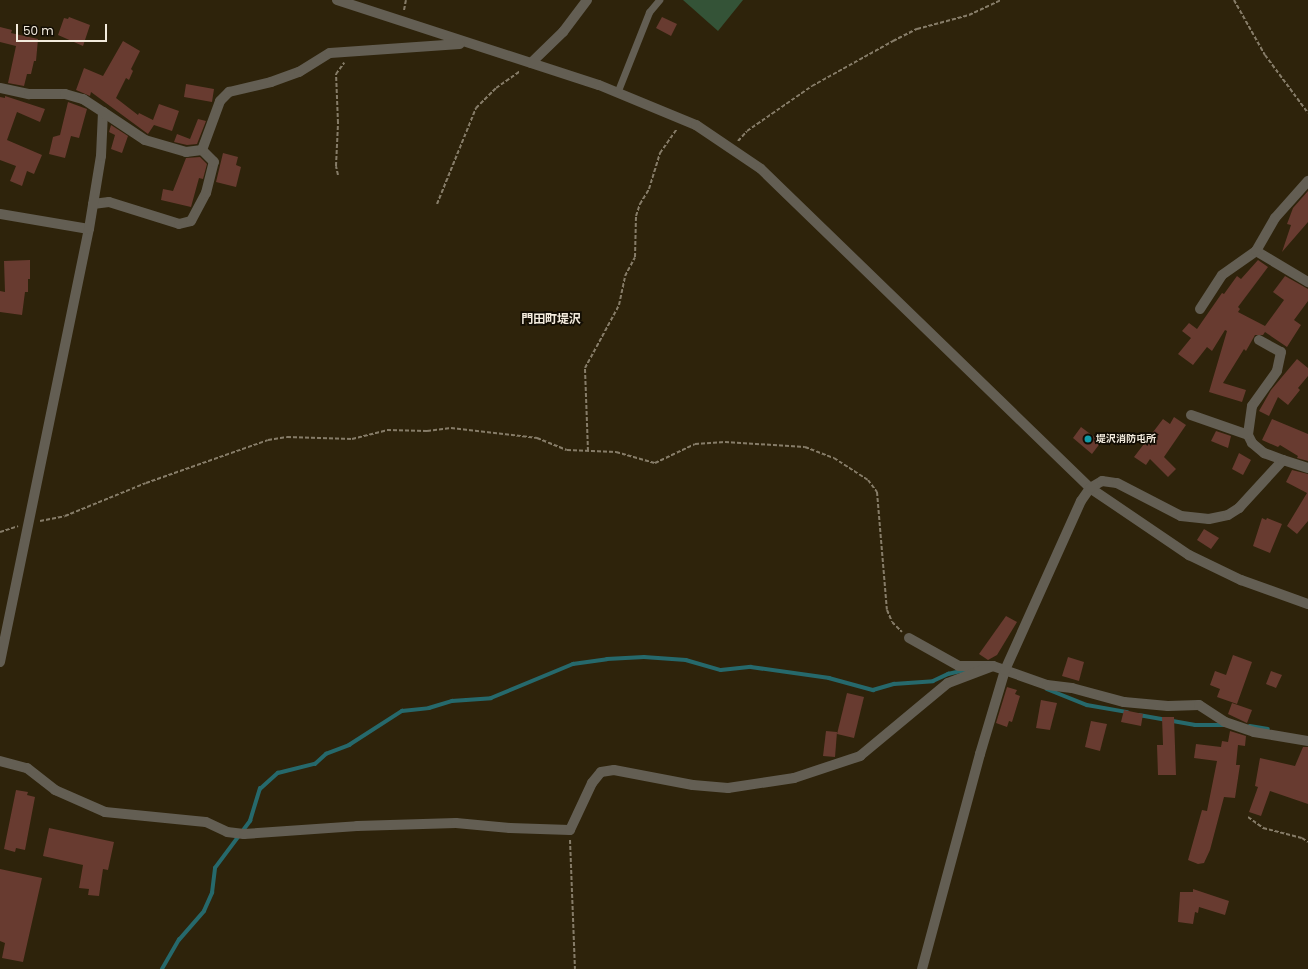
<!DOCTYPE html>
<html>
<head>
<meta charset="utf-8">
<style>
	body { margin:0 }
	#map { position:relative; width:1308px; height:969px; overflow:hidden; background:#2e230b; font-family:Poppins,"Noto Sans JP",sans-serif }
	div>[style] { position:absolute }
	[style*='--x'] { left:calc(var(--x)*1px); top:calc(var(--y)*1px); width:calc(var(--w)*1px); rotate:calc(var(--a)*1deg) }
	.green>* { inset:0; background:#345337 }
	.stream>* { height:3.5px; margin:-1.75px; padding:0 1.75px; transform-origin:1.75px; border-radius:1.75px; background:#26696c }
	.building>* { inset:0; background:#683b30 }
	.path>* { height:2px; margin-top:-1px; transform-origin:0; background:repeating-linear-gradient(90deg,#867c68 0 4px,transparent 0 6px) }
	.lane>* { height:7px; margin:-3.5px; padding:0 3.5px; transform-origin:3.5px; border-radius:3.5px; background:#635e53 }
	.street>* { height:10px; margin:-5px; padding:0 5px; transform-origin:5px; border-radius:5px; background:#635e53 }
	.dots>* { width:11px; height:11px; translate:-50% -50%; box-sizing:border-box; border:2px solid #120d04; border-radius:50% }
	span { translate:-50% -50%; white-space:nowrap; text-align:center; line-height:1.15; -webkit-text-stroke:3.5px #120d04; paint-order:stroke }
	.poi-label { font-size:10px; color:#f3ebdd; font-weight:700 }
	.left { translate:0 -50%; text-align:left }
	.quarter-label { font-size:12px; color:#f3ebdd; font-weight:700 }
	.scale { position:absolute; left:16px; top:24px; width:91px; height:18px; box-sizing:border-box; border:2px solid #f3ebdd; border-top:0; padding-left:5px; font-size:12px; line-height:14px; white-space:nowrap; color:#f3ebdd; -webkit-text-stroke:3px #120d04; paint-order:stroke }
</style>
</head>
<body>
<div id="map">
	<div class="green">
		<i style="clip-path:polygon(683px 0,743px 0,718px 31px)"></i>
	</div>
	<div class="stream">
		<i style="--x:1047;--y:689;--w:43;--a:21.8"></i>
		<i style="--x:1087;--y:705;--w:41;--a:9.9"></i>
		<i style="--x:1139;--y:715;--w:57;--a:10.1"></i>
		<i style="--x:1195;--y:725;--w:29;--a:0"></i>
		<i style="--x:1250;--y:726;--w:18;--a:9"></i>
		<i style="--x:162;--y:969;--w:34;--a:-60"></i>
		<i style="--x:179;--y:940;--w:38;--a:-49"></i>
		<i style="--x:204;--y:911;--w:20;--a:-66"></i>
		<i style="--x:212;--y:893;--w:25;--a:-83"></i>
		<i style="--x:215;--y:868;--w:59;--a:-53.3"></i>
		<i style="--x:250;--y:821;--w:34;--a:-73"></i>
		<i style="--x:260;--y:789;--w:24;--a:-42"></i>
		<i style="--x:278;--y:773;--w:38;--a:-14"></i>
		<i style="--x:315;--y:764;--w:15;--a:-42"></i>
		<i style="--x:326;--y:754;--w:25;--a:-21"></i>
		<i style="--x:349;--y:745;--w:63;--a:-32.7"></i>
		<i style="--x:402;--y:711;--w:27;--a:-6"></i>
		<i style="--x:429;--y:708;--w:24;--a:-17"></i>
		<i style="--x:452;--y:701;--w:39;--a:-4"></i>
		<i style="--x:491;--y:698;--w:89;--a:-22.5"></i>
		<i style="--x:573;--y:664;--w:34;--a:-8"></i>
		<i style="--x:607;--y:659;--w:37;--a:-3"></i>
		<i style="--x:644;--y:657;--w:42;--a:4.1"></i>
		<i style="--x:686;--y:660;--w:36;--a:16"></i>
		<i style="--x:721;--y:670;--w:30;--a:-6"></i>
		<i style="--x:751;--y:667;--w:79;--a:8"></i>
		<i style="--x:829;--y:678;--w:46;--a:15.3"></i>
		<i style="--x:873;--y:690;--w:22;--a:-16"></i>
		<i style="--x:894;--y:684;--w:39;--a:-4"></i>
		<i style="--x:933;--y:681;--w:17;--a:-25"></i>
		<i style="--x:948;--y:674;--w:18;--a:-13"></i>
	</div>
	<div class="building">
		<i style="clip-path:polygon(69px 17px,90px 25px,83px 46px,58px 35px,64px 18px,68px 19px)"></i>
		<i style="clip-path:polygon(662px 17px,677px 24px,671px 36px,656px 28px)"></i>
		<i style="clip-path:polygon(0 27px,12px 30px,11px 33px,38px 39px,36px 61px,34px 61px,31px 74px,27px 74px,24px 86px,8px 83px,16px 46px,0 42px)"></i>
		<i style="clip-path:polygon(123px 41px,140px 51px,131px 69px,133px 71px,129px 80px,126px 78px,116px 98px,138px 115px,139px 113px,153px 120px,159px 104px,179px 111px,172px 131px,154px 125px,148px 134px,91px 92px,90px 96px,76px 90px,84px 68px,103px 76px)"></i>
		<i style="clip-path:polygon(186px 84px,214px 89px,212px 102px,184px 97px)"></i>
		<i style="clip-path:polygon(5px 96px,45px 109px,40px 122px,17px 112px,7px 140px,42px 155px,34px 174px,27px 171px,22px 186px,10px 181px,16px 166px,0 160px,0 97px,5px 98px)"></i>
		<i style="clip-path:polygon(68px 102px,87px 109px,79px 138px,71px 136px,65px 158px,49px 154px,53px 137px,60px 135px)"></i>
		<i style="clip-path:polygon(198px 119px,206px 121px,197px 144px,187px 145px,174px 142px,177px 134px,190px 139px)"></i>
		<i style="clip-path:polygon(111px 125px,128px 136px,122px 153px,111px 149px,115px 135px,109px 132px)"></i>
		<i style="clip-path:polygon(223px 153px,238px 157px,236px 165px,241px 167px,236px 187px,216px 182px)"></i>
		<i style="clip-path:polygon(200px 157px,207px 164px,203px 179px,199px 178px,191px 207px,161px 200px,163px 189px,173px 191px,186px 158px)"></i>
		<i style="clip-path:polygon(1308px 191px,1308px 222px,1282px 252px,1291px 225px,1287px 224px,1293px 208px)"></i>
		<i style="clip-path:polygon(30px 260px,30px 279px,28px 279px,28px 292px,25px 292px,22px 315px,0 312px,0 291px,5px 292px,4px 261px)"></i>
		<i style="clip-path:polygon(1258px 260px,1268px 267px,1238px 307px,1240px 309px,1238px 312px,1265px 326px,1284px 300px,1273px 292px,1285px 276px,1308px 289px,1308px 301px,1294px 320px,1301px 325px,1287px 347px,1265px 332px,1263px 335px,1255px 335px,1246px 351px,1244px 349px,1223px 383px,1246px 390px,1242px 402px,1209px 392px,1227px 331px,1225px 330px,1212px 351px,1207px 347px,1193px 365px,1178px 354px,1191px 338px,1182px 331px,1189px 323px,1197px 329px,1222px 293px,1224px 294px,1237px 276px,1241px 279px)"></i>
		<i style="clip-path:polygon(1297px 359px,1308px 368px,1308px 376px,1298px 388px,1300px 390px,1288px 405px,1278px 397px,1269px 416px,1259px 411px,1271px 390px)"></i>
		<i style="clip-path:polygon(1174px 417px,1186px 425px,1164px 457px,1176px 469px,1168px 477px,1150px 459px,1146px 465px,1134px 457px,1163px 419px,1170px 424px)"></i>
		<i style="clip-path:polygon(1272px 419px,1308px 434px,1308px 461px,1297px 458px,1298px 456px,1280px 445px,1278px 447px,1262px 440px)"></i>
		<i style="clip-path:polygon(1081px 427px,1101px 442px,1092px 454px,1073px 438px)"></i>
		<i style="clip-path:polygon(1216px 431px,1231px 436px,1228px 448px,1211px 441px)"></i>
		<i style="clip-path:polygon(1239px 453px,1251px 460px,1243px 475px,1232px 469px)"></i>
		<i style="clip-path:polygon(1292px 470px,1308px 474px,1308px 521px,1297px 534px,1287px 526px,1307px 493px,1286px 482px)"></i>
		<i style="clip-path:polygon(1262px 518px,1266px 520px,1267px 518px,1282px 524px,1270px 553px,1253px 546px)"></i>
		<i style="clip-path:polygon(1204px 529px,1219px 538px,1211px 549px,1197px 540px)"></i>
		<i style="clip-path:polygon(1006px 616px,1017px 622px,997px 655px,988px 660px,979px 654px)"></i>
		<i style="clip-path:polygon(1233px 655px,1252px 662px,1237px 704px,1217px 697px,1220px 689px,1210px 685px,1215px 671px,1226px 675px)"></i>
		<i style="clip-path:polygon(1068px 657px,1084px 662px,1079px 681px,1062px 676px)"></i>
		<i style="clip-path:polygon(1271px 671px,1282px 675px,1276px 688px,1266px 684px)"></i>
		<i style="clip-path:polygon(1007px 687px,1017px 690px,1015px 694px,1020px 696px,1012px 722px,1009px 721px,1007px 727px,996px 723px)"></i>
		<i style="clip-path:polygon(847px 693px,864px 697px,854px 738px,837px 734px)"></i>
		<i style="clip-path:polygon(1041px 700px,1057px 703px,1050px 730px,1036px 728px)"></i>
		<i style="clip-path:polygon(1232px 703px,1252px 710px,1247px 723px,1228px 714px)"></i>
		<i style="clip-path:polygon(1124px 710px,1143px 714px,1141px 726px,1121px 722px)"></i>
		<i style="clip-path:polygon(1162px 717px,1174px 717px,1176px 775px,1158px 775px,1157px 745px,1163px 745px)"></i>
		<i style="clip-path:polygon(1091px 721px,1107px 724px,1100px 751px,1085px 747px)"></i>
		<i style="clip-path:polygon(826px 731px,837px 732px,835px 757px,823px 756px)"></i>
		<i style="clip-path:polygon(1230px 731px,1246px 736px,1245px 746px,1238px 745px,1236px 765px,1240px 765px,1235px 798px,1224px 797px,1210px 850px,1204px 863px,1198px 864px,1188px 860px,1202px 810px,1207px 811px,1217px 761px,1194px 758px,1196px 744px,1221px 747px,1222px 741px,1228px 742px)"></i>
		<i style="clip-path:polygon(1303px 747px,1308px 747px,1308px 804px,1270px 791px,1261px 816px,1249px 812px,1258px 787px,1255px 786px,1260px 758px,1295px 766px)"></i>
		<i style="clip-path:polygon(16px 790px,28px 792px,27px 795px,35px 797px,25px 850px,16px 848px,15px 852px,4px 849px)"></i>
		<i style="clip-path:polygon(49px 828px,114px 842px,108px 870px,103px 869px,99px 896px,88px 895px,89px 889px,79px 888px,83px 865px,43px 856px)"></i>
		<i style="clip-path:polygon(0 869px,42px 878px,23px 962px,2px 958px,5px 943px,0 941px)"></i>
		<i style="clip-path:polygon(1193px 889px,1229px 901px,1225px 915px,1199px 907px,1198px 913px,1195px 912px,1193px 924px,1178px 922px,1180px 892px,1193px 892px)"></i>
	</div>
	<div class="path">
		<i style="--x:1234;--y:0;--w:63;--a:60.6"></i>
		<i style="--x:1265;--y:55;--w:72;--a:53.4"></i>
		<i style="--x:404;--y:10;--w:10;--a:-79"></i>
		<i style="--x:738;--y:141;--w:13;--a:-48"></i>
		<i style="--x:747;--y:131;--w:79;--a:-34.7"></i>
		<i style="--x:812;--y:86;--w:93;--a:-29.1"></i>
		<i style="--x:893;--y:41;--w:27;--a:-27"></i>
		<i style="--x:917;--y:29;--w:54;--a:-15.1"></i>
		<i style="--x:969;--y:15;--w:35;--a:-25"></i>
		<i style="--x:338;--y:175;--w:9;--a:-103"></i>
		<i style="--x:336;--y:166;--w:43;--a:-87.3"></i>
		<i style="--x:338;--y:123;--w:49;--a:-92.3"></i>
		<i style="--x:336;--y:74;--w:14;--a:-54"></i>
		<i style="--x:437;--y:204;--w:104;--a:-67.9"></i>
		<i style="--x:476;--y:108;--w:28;--a:-45"></i>
		<i style="--x:496;--y:88;--w:29;--a:-35"></i>
		<i style="--x:588;--y:451;--w:83;--a:-92.1"></i>
		<i style="--x:585;--y:368;--w:72;--a:-61.6"></i>
		<i style="--x:619;--y:305;--w:30;--a:-78"></i>
		<i style="--x:625;--y:276;--w:21;--a:-62"></i>
		<i style="--x:635;--y:257;--w:41;--a:-88.6"></i>
		<i style="--x:636;--y:216;--w:13;--a:-72"></i>
		<i style="--x:640;--y:204;--w:17;--a:-59"></i>
		<i style="--x:649;--y:189;--w:38;--a:-73"></i>
		<i style="--x:660;--y:153;--w:29;--a:-55"></i>
		<i style="--x:40;--y:521;--w:25;--a:-11"></i>
		<i style="--x:65;--y:516;--w:87;--a:-22.2"></i>
		<i style="--x:146;--y:483;--w:129;--a:-19.4"></i>
		<i style="--x:268;--y:440;--w:19;--a:-9"></i>
		<i style="--x:287;--y:437;--w:65;--a:1.8"></i>
		<i style="--x:352;--y:439;--w:36;--a:-14"></i>
		<i style="--x:387;--y:430;--w:40;--a:1.4"></i>
		<i style="--x:427;--y:431;--w:24;--a:-7"></i>
		<i style="--x:451;--y:428;--w:87;--a:6.6"></i>
		<i style="--x:537;--y:438;--w:32;--a:22"></i>
		<i style="--x:567;--y:450;--w:49;--a:2.3"></i>
		<i style="--x:616;--y:452;--w:41;--a:15.8"></i>
		<i style="--x:655;--y:463;--w:44;--a:-25.4"></i>
		<i style="--x:695;--y:444;--w:30;--a:-4"></i>
		<i style="--x:725;--y:442;--w:80;--a:3.6"></i>
		<i style="--x:805;--y:447;--w:31;--a:21"></i>
		<i style="--x:834;--y:458;--w:40;--a:32.9"></i>
		<i style="--x:868;--y:480;--w:15;--a:53"></i>
		<i style="--x:877;--y:492;--w:118;--a:85.2"></i>
		<i style="--x:887;--y:610;--w:13;--a:67"></i>
		<i style="--x:892;--y:622;--w:14;--a:45"></i>
		<i style="--x:0;--y:532;--w:19;--a:-18"></i>
		<i style="--x:1248;--y:817;--w:19;--a:36"></i>
		<i style="--x:1263;--y:828;--w:40;--a:14.4"></i>
		<i style="--x:1302;--y:838;--w:7;--a:34"></i>
		<i style="--x:570;--y:840;--w:129;--a:87.8"></i>
	</div>
	<div class="lane">
		<i style="--x:617;--y:93;--w:87;--a:-68.4"></i>
		<i style="--x:649;--y:12;--w:16;--a:-50"></i>
	</div>
	<div class="street">
		<i style="--x:337;--y:0;--w:275;--a:18"></i>
		<i style="--x:599;--y:85;--w:105;--a:22.4"></i>
		<i style="--x:696;--y:125;--w:78;--a:34.1"></i>
		<i style="--x:761;--y:169;--w:458;--a:44.1"></i>
		<i style="--x:1090;--y:488;--w:120;--a:34.1"></i>
		<i style="--x:1189;--y:555;--w:58;--a:25.7"></i>
		<i style="--x:1241;--y:580;--w:71;--a:19.7"></i>
		<i style="--x:531;--y:63;--w:45;--a:-44.1"></i>
		<i style="--x:563;--y:32;--w:40;--a:-53"></i>
		<i style="--x:0;--y:88;--w:30;--a:12"></i>
		<i style="--x:29;--y:94;--w:36;--a:0"></i>
		<i style="--x:65;--y:94;--w:19;--a:16"></i>
		<i style="--x:83;--y:99;--w:24;--a:33"></i>
		<i style="--x:93;--y:204;--w:16;--a:-7"></i>
		<i style="--x:109;--y:202;--w:73;--a:17.4"></i>
		<i style="--x:179;--y:224;--w:12;--a:-14"></i>
		<i style="--x:191;--y:221;--w:32;--a:-62"></i>
		<i style="--x:206;--y:193;--w:32;--a:-76"></i>
		<i style="--x:214;--y:162;--w:17;--a:-135"></i>
		<i style="--x:0;--y:214;--w:90;--a:9.6"></i>
		<i style="--x:1256;--y:251;--w:61;--a:30.8"></i>
		<i style="--x:1200;--y:309;--w:40;--a:-57.1"></i>
		<i style="--x:1222;--y:275;--w:42;--a:-35.2"></i>
		<i style="--x:1256;--y:251;--w:38;--a:-60"></i>
		<i style="--x:1275;--y:218;--w:50;--a:-48.3"></i>
		<i style="--x:1259;--y:340;--w:25;--a:29"></i>
		<i style="--x:1281;--y:352;--w:19;--a:102"></i>
		<i style="--x:1277;--y:371;--w:43;--a:125.5"></i>
		<i style="--x:1252;--y:406;--w:29;--a:98"></i>
		<i style="--x:1248;--y:435;--w:9;--a:63"></i>
		<i style="--x:1252;--y:443;--w:16;--a:40"></i>
		<i style="--x:1264;--y:453;--w:20;--a:20"></i>
		<i style="--x:1191;--y:415;--w:60;--a:19.3"></i>
		<i style="--x:909;--y:638;--w:57;--a:29.2"></i>
		<i style="--x:959;--y:666;--w:34;--a:0"></i>
		<i style="--x:993;--y:666;--w:57;--a:19.4"></i>
		<i style="--x:1047;--y:685;--w:25;--a:7"></i>
		<i style="--x:1072;--y:688;--w:54;--a:15.1"></i>
		<i style="--x:1124;--y:702;--w:44;--a:5.2"></i>
		<i style="--x:1168;--y:706;--w:31;--a:-2"></i>
		<i style="--x:1199;--y:705;--w:31;--a:33"></i>
		<i style="--x:1225;--y:722;--w:31;--a:19"></i>
		<i style="--x:1254;--y:732;--w:55;--a:9.5"></i>
		<i style="--x:0;--y:662;--w:442;--a:-78.4"></i>
		<i style="--x:89;--y:229;--w:74;--a:-80.7"></i>
		<i style="--x:101;--y:156;--w:44;--a:-87.4"></i>
		<i style="--x:103;--y:112;--w:50;--a:33.7"></i>
		<i style="--x:145;--y:140;--w:43;--a:16.3"></i>
		<i style="--x:186;--y:152;--w:16;--a:-7"></i>
		<i style="--x:202;--y:150;--w:52;--a:-69.8"></i>
		<i style="--x:220;--y:101;--w:13;--a:-45"></i>
		<i style="--x:229;--y:92;--w:43;--a:-13.4"></i>
		<i style="--x:271;--y:82;--w:30;--a:-20"></i>
		<i style="--x:299;--y:72;--w:36;--a:-32"></i>
		<i style="--x:330;--y:53;--w:130;--a:-4"></i>
		<i style="--x:0;--y:761;--w:28;--a:15"></i>
		<i style="--x:27;--y:768;--w:36;--a:38"></i>
		<i style="--x:55;--y:790;--w:55;--a:23.7"></i>
		<i style="--x:105;--y:812;--w:101;--a:5.7"></i>
		<i style="--x:206;--y:822;--w:23;--a:25"></i>
		<i style="--x:227;--y:832;--w:17;--a:7"></i>
		<i style="--x:244;--y:834;--w:113;--a:-4"></i>
		<i style="--x:357;--y:826;--w:99;--a:-1.7"></i>
		<i style="--x:456;--y:823;--w:54;--a:5.3"></i>
		<i style="--x:510;--y:828;--w:60;--a:1.9"></i>
		<i style="--x:570;--y:830;--w:52;--a:-64.9"></i>
		<i style="--x:592;--y:783;--w:14;--a:-51"></i>
		<i style="--x:601;--y:772;--w:13;--a:-9"></i>
		<i style="--x:614;--y:770;--w:80;--a:10.8"></i>
		<i style="--x:693;--y:785;--w:35;--a:5"></i>
		<i style="--x:728;--y:788;--w:67;--a:-8.6"></i>
		<i style="--x:794;--y:778;--w:70;--a:-18.4"></i>
		<i style="--x:860;--y:756;--w:114;--a:-39.7"></i>
		<i style="--x:948;--y:683;--w:48;--a:-20.7"></i>
		<i style="--x:922;--y:969;--w:223;--a:-74.9"></i>
		<i style="--x:980;--y:754;--w:88;--a:-73.4"></i>
		<i style="--x:1005;--y:670;--w:185;--a:-65.8"></i>
		<i style="--x:1081;--y:501;--w:16;--a:-55"></i>
		<i style="--x:1090;--y:488;--w:14;--a:-30"></i>
		<i style="--x:1102;--y:481;--w:15;--a:8"></i>
		<i style="--x:1117;--y:483;--w:72;--a:27.3"></i>
		<i style="--x:1181;--y:516;--w:28;--a:6"></i>
		<i style="--x:1209;--y:519;--w:19;--a:-12"></i>
		<i style="--x:1228;--y:515;--w:13;--a:-32"></i>
		<i style="--x:1239;--y:508;--w:65;--a:-47.5"></i>
		<i style="--x:1283;--y:460;--w:26;--a:18"></i>
	</div>
	<div class="dots">
		<i style="left:1088px;top:439px;background:#0f9aa8"></i>
	</div>
	<div class="poi-label">
		<span class="left" style="left:1096px;top:439px">堤沢消防屯所</span>
	</div>
	<div class="quarter-label">
		<span style="left:551px;top:319px">門田町堤沢</span>
	</div>
	<div class="scale">50 m</div>
</div>
</body>
</html>
